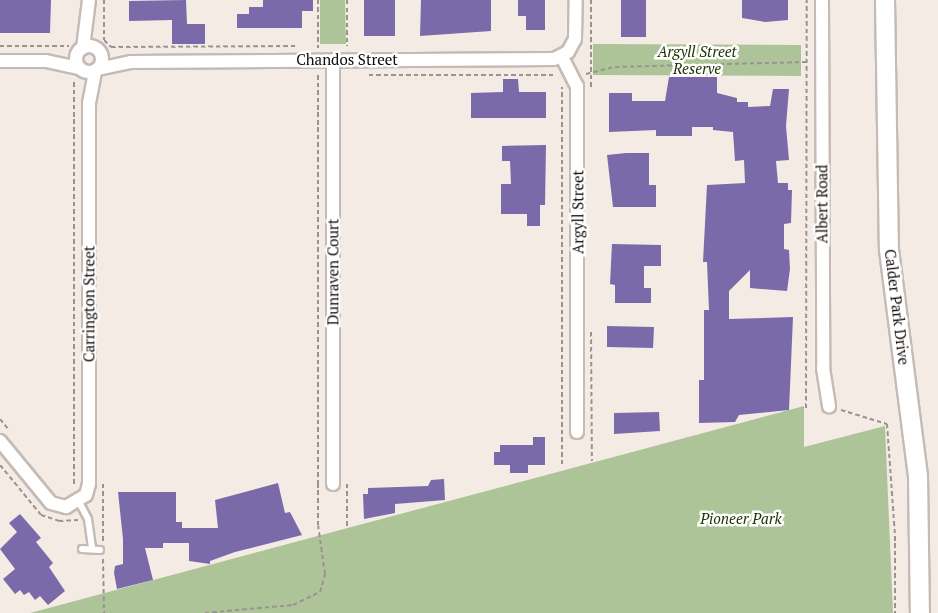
<!DOCTYPE html>
<html>
<head>
<meta charset="utf-8">
<style>
	body { margin:0 }
	#map { position:relative; width:938px; height:613px; overflow:hidden; background:#f4ebe5; font-family:"PT Serif",serif }
	div>[style] { position:absolute }
	[style*='--x'] { left:calc(var(--x)*1px); top:calc(var(--y)*1px); width:calc(var(--w)*1px); rotate:calc(var(--a)*1deg) }
	.green>* { inset:0; background:#adc498 }
	.building>* { inset:0; background:#7b6aaa }
	.path>* { height:2px; margin-top:-1px; transform-origin:0; background:repeating-linear-gradient(90deg,#9a938f 0 4.5px,transparent 0 7.5px) }
	.roads { filter:drop-shadow(2px 0 #c4bbb6) drop-shadow(-2px 0 #c4bbb6) drop-shadow(0 2px #c4bbb6) drop-shadow(0 -2px #c4bbb6) }
	.lane>* { height:6px; margin:-3px; padding:0 3px; transform-origin:3px; border-radius:3px; background:#fff }
	.street>* { height:12px; margin:-6px; padding:0 6px; transform-origin:6px; border-radius:6px; background:#fff }
	.street>.ring { margin:-6px; padding:0; box-sizing:content-box; background:none; border:12px solid #fff; border-radius:50% }
	.secondary>* { height:18px; margin:-9px; padding:0 9px; transform-origin:9px; border-radius:9px; background:#fff }
	span { translate:-50% -50%; white-space:nowrap; text-align:center; line-height:1.15; -webkit-text-stroke:5px #fff; paint-order:stroke }
	.park-label { font-size:15px; color:#213504; font-style:italic }
	.street-label { font-size:15px; color:#0e0b09 }
</style>
</head>
<body>
<div id="map">
	<div class="green">
		<i style="clip-path:polygon(320px 0,345px 0,346px 44px,320px 44px)"></i>
		<i style="clip-path:polygon(593px 44px,801px 45px,801px 76px,593px 75px)"></i>
		<i style="clip-path:polygon(804px 406px,804px 447px,885px 426px,893px 613px,30px 613px)"></i>
	</div>
	<div class="building">
		<i style="clip-path:polygon(0 0,51px 0,50px 33px,0 33px)"></i>
		<i style="clip-path:polygon(186px 0,187px 24px,205px 24px,205px 44px,172px 44px,172px 20px,129px 21px,129px 1px)"></i>
		<i style="clip-path:polygon(263px 0,313px 0,313px 11px,302px 11px,302px 28px,237px 28px,237px 14px,249px 14px,249px 7px,263px 7px)"></i>
		<i style="clip-path:polygon(364px 0,395px 0,395px 36px,364px 36px)"></i>
		<i style="clip-path:polygon(421px 0,491px 0,491px 31px,420px 36px)"></i>
		<i style="clip-path:polygon(518px 0,545px 0,545px 30px,526px 30px,526px 16px,518px 16px)"></i>
		<i style="clip-path:polygon(621px 0,646px 0,646px 37px,621px 37px)"></i>
		<i style="clip-path:polygon(742px 0,788px 0,788px 20px,765px 22px,742px 18px)"></i>
		<i style="clip-path:polygon(669px 77px,717px 77px,717px 93px,737px 98px,737px 102px,748px 102px,748px 107px,770px 106px,773px 89px,789px 89px,786px 126px,789px 160px,776px 161px,778px 183px,788px 183px,788px 190px,792px 190px,791px 223px,784px 224px,784px 249px,789px 250px,790px 269px,787px 291px,750px 288px,750px 270px,729px 291px,729px 319px,793px 317px,789px 410px,739px 415px,735px 422px,699px 423px,699px 380px,704px 380px,704px 310px,709px 310px,707px 262px,703px 262px,707px 185px,745px 183px,744px 160px,735px 161px,733px 132px,713px 130px,713px 127px,692px 127px,692px 136px,656px 136px,656px 130px,609px 132px,609px 93px,632px 93px,632px 101px,665px 101px)"></i>
		<i style="clip-path:polygon(503px 79px,518px 79px,519px 92px,546px 92px,546px 118px,471px 118px,471px 93px,503px 92px)"></i>
		<i style="clip-path:polygon(546px 145px,545px 205px,540px 205px,540px 226px,527px 226px,527px 214px,501px 214px,501px 184px,511px 184px,510px 161px,502px 161px,502px 146px)"></i>
		<i style="clip-path:polygon(626px 153px,649px 153px,649px 185px,656px 185px,656px 207px,613px 207px,607px 155px)"></i>
		<i style="clip-path:polygon(612px 244px,661px 245px,661px 266px,644px 266px,644px 288px,651px 288px,651px 303px,615px 303px,615px 285px,610px 284px)"></i>
		<i style="clip-path:polygon(607px 326px,654px 327px,653px 348px,607px 347px)"></i>
		<i style="clip-path:polygon(659px 412px,660px 431px,614px 434px,614px 413px)"></i>
		<i style="clip-path:polygon(533px 437px,545px 437px,545px 465px,528px 465px,528px 473px,510px 473px,510px 465px,494px 465px,494px 452px,500px 452px,500px 445px,533px 445px)"></i>
		<i style="clip-path:polygon(444px 479px,445px 500px,395px 504px,395px 513px,364px 519px,363px 494px,368px 494px,368px 488px,428px 486px,431px 480px)"></i>
		<i style="clip-path:polygon(278px 483px,285px 513px,290px 512px,302px 535px,235px 552px,210px 561px,210px 564px,189px 561px,189px 543px,163px 543px,163px 548px,145px 548px,153px 580px,117px 589px,114px 573px,115px 566px,123px 564px,123px 539px,118px 492px,176px 492px,176px 522px,182px 522px,182px 528px,218px 528px,215px 500px)"></i>
		<i style="clip-path:polygon(20px 514px,41px 538px,36px 542px,53px 563px,49px 567px,65px 591px,48px 605px,40px 596px,35px 600px,29px 592px,24px 595px,20px 590px,15px 594px,3px 579px,15px 569px,0 549px,17px 532px,9px 523px)"></i>
	</div>
	<div class="path">
		<i style="--x:104;--y:0;--w:40;--a:90"></i>
		<i style="--x:104;--y:40;--w:10;--a:45"></i>
		<i style="--x:111;--y:47;--w:184;--a:-0.3"></i>
		<i style="--x:318;--y:0;--w:48;--a:90"></i>
		<i style="--x:347;--y:0;--w:46;--a:90"></i>
		<i style="--x:591;--y:0;--w:87;--a:90"></i>
		<i style="--x:0;--y:46;--w:69;--a:0"></i>
		<i style="--x:586;--y:74;--w:30;--a:-14"></i>
		<i style="--x:615;--y:67;--w:192;--a:-1.5"></i>
		<i style="--x:318;--y:75;--w:409;--a:90"></i>
		<i style="--x:369;--y:75;--w:186;--a:0"></i>
		<i style="--x:74;--y:82;--w:402;--a:90"></i>
		<i style="--x:591;--y:332;--w:129;--a:89.6"></i>
		<i style="--x:806;--y:408;--w:408;--a:-89.9"></i>
		<i style="--x:841;--y:410;--w:48;--a:16.9"></i>
		<i style="--x:887;--y:424;--w:112;--a:85.9"></i>
		<i style="--x:895;--y:536;--w:77;--a:90"></i>
		<i style="--x:0;--y:419;--w:14;--a:51"></i>
		<i style="--x:562;--y:464;--w:377;--a:-90"></i>
		<i style="--x:0;--y:465;--w:65;--a:50.6"></i>
		<i style="--x:41;--y:515;--w:19;--a:18"></i>
		<i style="--x:59;--y:521;--w:19;--a:-3"></i>
		<i style="--x:103;--y:484;--w:58;--a:90"></i>
		<i style="--x:347;--y:484;--w:42;--a:90"></i>
		<i style="--x:103;--y:559;--w:54;--a:88.9"></i>
		<i style="--x:205;--y:613;--w:88;--a:-5.2"></i>
		<i style="--x:293;--y:605;--w:30;--a:-26"></i>
		<i style="--x:320;--y:592;--w:19;--a:-74"></i>
		<i style="--x:325;--y:574;--w:49;--a:-98.1"></i>
		<i style="--x:318;--y:525;--w:41;--a:-90"></i>
	</div>
	<div class="roads">
		<div class="lane">
			<i style="--x:79;--y:502;--w:19;--a:62"></i>
			<i style="--x:88;--y:519;--w:29;--a:82"></i>
			<i style="--x:82;--y:549;--w:18;--a:3"></i>
		</div>
		<div class="street">
			<i style="--x:822;--y:0;--w:368;--a:89.8"></i>
			<i style="--x:823;--y:368;--w:39;--a:81"></i>
			<i class="ring" style="left:76px;top:46px;width:14px;height:14px"></i>
			<i style="--x:83;--y:48;--w:48;--a:-82.9"></i>
			<i style="--x:562;--y:57;--w:33;--a:63"></i>
			<i style="--x:577;--y:86;--w:346;--a:90"></i>
			<i style="--x:333;--y:60;--w:424;--a:90"></i>
			<i style="--x:0;--y:61;--w:46;--a:0"></i>
			<i style="--x:46;--y:61;--w:34;--a:12"></i>
			<i style="--x:98;--y:69;--w:34;--a:-12"></i>
			<i style="--x:131;--y:62;--w:423;--a:-0.4"></i>
			<i style="--x:554;--y:59;--w:16;--a:-27"></i>
			<i style="--x:568;--y:52;--w:15;--a:-62"></i>
			<i style="--x:575;--y:39;--w:39;--a:-89"></i>
			<i style="--x:0;--y:441;--w:80;--a:50.6"></i>
			<i style="--x:51;--y:503;--w:16;--a:15"></i>
			<i style="--x:66;--y:507;--w:23;--a:-31"></i>
			<i style="--x:86;--y:495;--w:11;--a:-75"></i>
			<i style="--x:89;--y:484;--w:381;--a:-90"></i>
			<i style="--x:89;--y:103;--w:33;--a:-79"></i>
		</div>
		<div class="secondary">
			<i style="--x:885;--y:0;--w:250;--a:89.1"></i>
			<i style="--x:889;--y:250;--w:228;--a:82.7"></i>
			<i style="--x:918;--y:476;--w:137;--a:89.2"></i>
		</div>
	</div>
	<div class="park-label">
		<span style="left:697px;top:60px">Argyll Street<br>Reserve</span>
		<span style="left:741px;top:519px">Pioneer Park</span>
	</div>
	<div class="street-label">
		<span style="left:347px;top:60px">Chandos Street</span>
		<span style="left:822px;top:204px;rotate:-90deg">Albert Road</span>
		<span style="left:578px;top:212px;rotate:-90deg">Argyll Street</span>
		<span style="left:333px;top:272px;rotate:-90deg">Dunraven Court</span>
		<span style="left:89px;top:304px;rotate:-90deg">Carrington Street</span>
		<span style="left:897px;top:307px;rotate:83deg">Calder Park Drive</span>
	</div>
</div>
</body>
</html>
